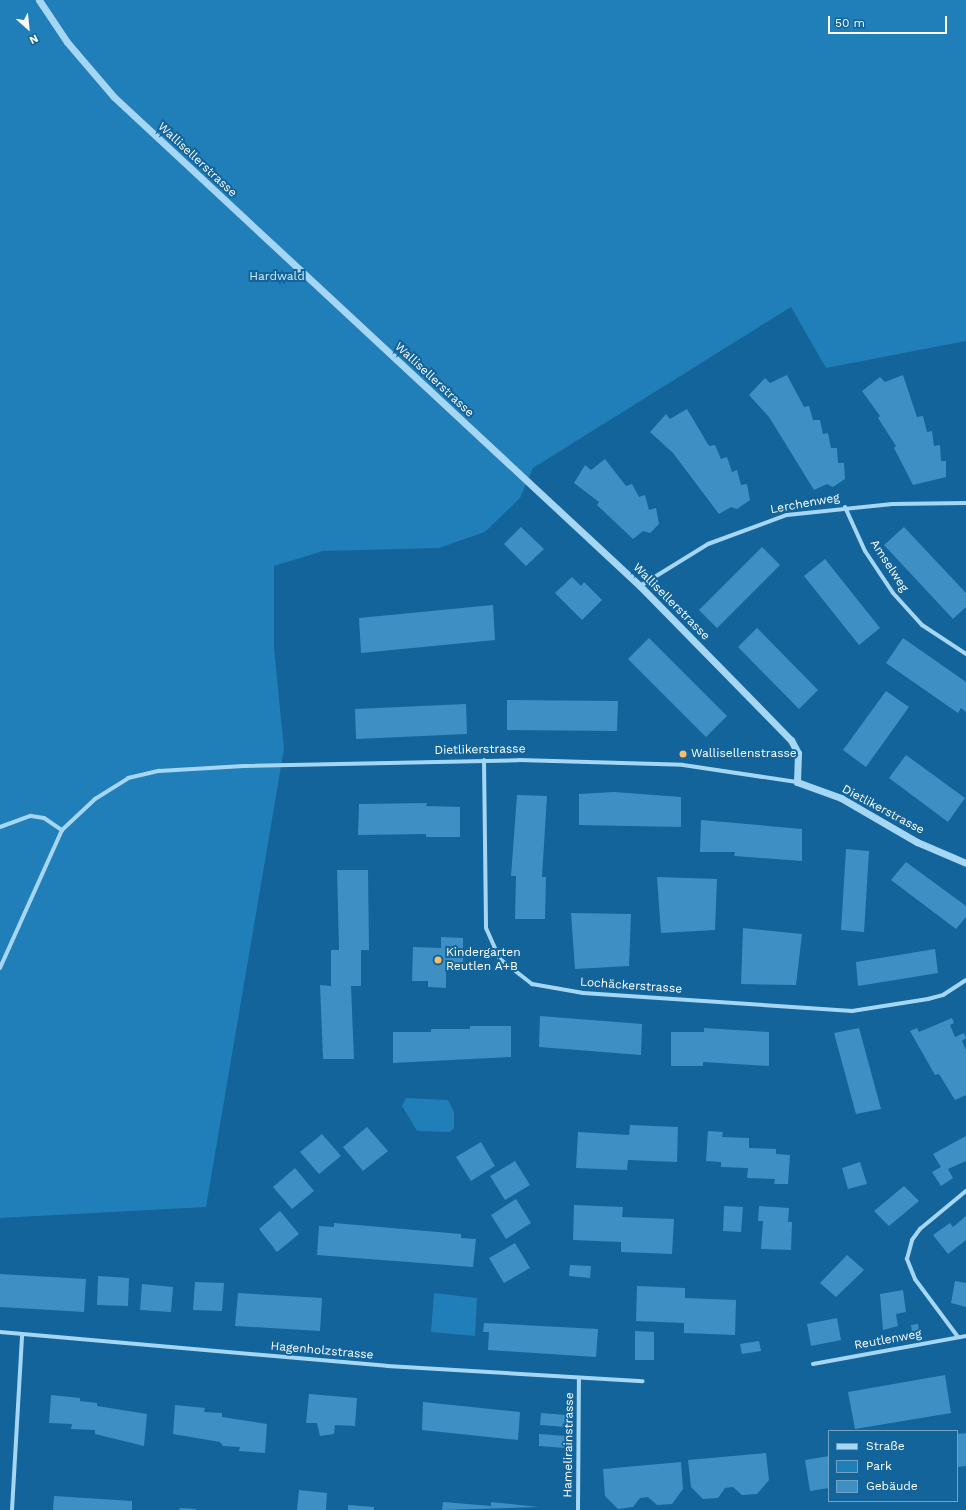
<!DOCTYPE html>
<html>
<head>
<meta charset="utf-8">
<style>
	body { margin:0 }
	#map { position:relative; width:966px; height:1510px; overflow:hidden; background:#12649b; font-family:"Work Sans",sans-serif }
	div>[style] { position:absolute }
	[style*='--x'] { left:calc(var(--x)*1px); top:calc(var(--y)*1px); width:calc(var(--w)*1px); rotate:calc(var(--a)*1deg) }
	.green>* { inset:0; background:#207eb8 }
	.building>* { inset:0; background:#3e8fc4 }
	.minor>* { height:4px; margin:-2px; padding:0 2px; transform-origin:2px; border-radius:2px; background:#a5d6f4 }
	.tertiary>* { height:7px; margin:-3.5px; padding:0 3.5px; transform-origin:3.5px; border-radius:3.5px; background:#a5d6f4 }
	.dots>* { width:11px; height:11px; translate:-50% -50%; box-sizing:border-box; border:2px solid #12649b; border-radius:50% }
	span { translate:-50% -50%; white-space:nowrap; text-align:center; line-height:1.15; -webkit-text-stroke:4px #12649b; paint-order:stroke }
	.street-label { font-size:12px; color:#fff }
	.park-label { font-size:12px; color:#cdebfe }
	.poi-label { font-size:12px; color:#fff }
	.left { translate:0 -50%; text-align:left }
	.legend { position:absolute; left:828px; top:1430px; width:130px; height:72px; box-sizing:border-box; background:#12649b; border:1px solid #71a2c3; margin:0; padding:5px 7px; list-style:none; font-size:12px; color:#fff }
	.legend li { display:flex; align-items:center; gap:8px; height:20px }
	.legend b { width:20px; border:1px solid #71a2c3 }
	.north { position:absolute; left:8px; top:8px; width:40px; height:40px; -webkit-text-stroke:3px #12649b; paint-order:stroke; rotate:153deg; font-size:11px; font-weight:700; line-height:16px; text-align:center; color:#fff }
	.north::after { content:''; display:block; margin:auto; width:14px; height:18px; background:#fff; clip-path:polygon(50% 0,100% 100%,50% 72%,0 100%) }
	.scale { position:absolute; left:828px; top:16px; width:119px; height:18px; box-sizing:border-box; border:2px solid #fff; border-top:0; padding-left:5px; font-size:12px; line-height:14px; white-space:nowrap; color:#fff; -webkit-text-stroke:3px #12649b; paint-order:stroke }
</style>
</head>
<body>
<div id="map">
	<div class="green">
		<i style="clip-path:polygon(0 0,966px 0,966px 341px,826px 368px,791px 307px,533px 468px,520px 498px,485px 532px,439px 548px,323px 551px,274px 566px,274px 648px,284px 749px,206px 1207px,0 1218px)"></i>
		<i style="clip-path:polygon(406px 1098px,448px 1100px,454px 1112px,454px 1128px,450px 1132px,417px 1131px,402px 1106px)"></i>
		<i style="clip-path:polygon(434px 1293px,477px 1298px,475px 1336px,431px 1332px)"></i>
	</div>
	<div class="building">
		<i style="clip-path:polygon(787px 375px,804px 407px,809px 406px,813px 420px,820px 420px,823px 434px,828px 433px,831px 448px,837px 448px,838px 463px,844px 463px,845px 479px,833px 487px,827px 484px,814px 490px,769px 417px,749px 395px,765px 378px,770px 383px)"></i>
		<i style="clip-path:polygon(903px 375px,917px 417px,923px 416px,927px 432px,932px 431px,934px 446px,940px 445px,941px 461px,946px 461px,946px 477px,913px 485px,894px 448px,896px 446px,878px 418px,880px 416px,862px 391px,880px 377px,885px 382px)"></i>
		<i style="clip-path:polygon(687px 409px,709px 446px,715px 445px,721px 459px,727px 457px,732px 472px,737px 470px,741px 485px,747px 484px,750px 500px,737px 509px,731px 507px,719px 514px,673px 453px,650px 432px,666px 414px,670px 419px)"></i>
		<i style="clip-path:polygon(605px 459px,626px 486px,632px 484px,639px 497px,645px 495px,649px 510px,656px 508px,659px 524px,650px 533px,643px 531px,633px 539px,597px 505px,599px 502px,574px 483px,585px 465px,591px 470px)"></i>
		<i style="clip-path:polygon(521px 527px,544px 549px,526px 566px,504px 544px)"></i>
		<i style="clip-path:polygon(904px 527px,966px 593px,966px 607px,953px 619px,884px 545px)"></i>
		<i style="clip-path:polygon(762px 547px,780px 565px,717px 628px,699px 610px)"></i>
		<i style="clip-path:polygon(825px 559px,880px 628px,859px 645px,804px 576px)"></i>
		<i style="clip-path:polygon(572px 577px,581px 586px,584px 582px,602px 600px,582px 620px,555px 593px)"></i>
		<i style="clip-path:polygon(493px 605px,495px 640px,361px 653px,359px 618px)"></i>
		<i style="clip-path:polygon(757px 628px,818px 690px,799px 709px,738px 647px)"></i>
		<i style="clip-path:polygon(649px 638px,727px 716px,706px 737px,628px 659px)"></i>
		<i style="clip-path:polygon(903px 638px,966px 682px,966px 712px,961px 708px,958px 713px,886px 663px)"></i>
		<i style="clip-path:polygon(886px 691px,909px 707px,866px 767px,843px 750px)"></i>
		<i style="clip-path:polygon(507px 700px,618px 701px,617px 731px,507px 730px)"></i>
		<i style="clip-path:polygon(466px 704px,467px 734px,356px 739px,355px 709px)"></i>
		<i style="clip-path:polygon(906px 755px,965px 798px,948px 822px,889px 778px)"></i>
		<i style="clip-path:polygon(614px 792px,681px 797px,681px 827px,579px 825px,579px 794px)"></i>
		<i style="clip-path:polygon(517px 795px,547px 796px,542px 877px,546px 877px,545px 919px,515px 919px,516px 876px,511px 876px)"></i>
		<i style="clip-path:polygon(427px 803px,426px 806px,460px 807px,460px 837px,426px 837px,426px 834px,358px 835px,359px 804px)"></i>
		<i style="clip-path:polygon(701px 820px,802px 829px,802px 861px,734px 856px,735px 852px,700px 852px)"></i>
		<i style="clip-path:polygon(846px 849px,869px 851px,864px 932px,841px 930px)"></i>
		<i style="clip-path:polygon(906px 862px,966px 906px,966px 917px,956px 929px,891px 880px)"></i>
		<i style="clip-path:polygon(337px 870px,368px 870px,369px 950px,361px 950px,361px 986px,351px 986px,354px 1059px,323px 1059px,320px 985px,331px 986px,331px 950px,339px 950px)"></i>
		<i style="clip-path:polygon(657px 877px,717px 879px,715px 930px,661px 933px)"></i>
		<i style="clip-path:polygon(571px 913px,631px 914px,629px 966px,575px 969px)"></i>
		<i style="clip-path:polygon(743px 928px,802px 934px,796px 985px,741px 984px)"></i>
		<i style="clip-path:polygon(441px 937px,463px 938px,463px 971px,446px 971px,446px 988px,428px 987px,428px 981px,412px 981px,413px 947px,441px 948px)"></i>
		<i style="clip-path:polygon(935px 949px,938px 973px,858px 986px,856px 962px)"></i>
		<i style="clip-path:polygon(540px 1016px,642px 1024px,641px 1055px,539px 1047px)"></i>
		<i style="clip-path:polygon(952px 1018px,954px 1023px,950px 1025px,955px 1037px,964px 1033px,966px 1038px,962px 1041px,966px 1050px,966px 1095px,955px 1100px,939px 1074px,935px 1075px,910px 1031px,917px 1028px,919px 1032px)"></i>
		<i style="clip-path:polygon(470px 1026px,511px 1026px,511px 1057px,393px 1063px,393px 1032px,431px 1032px,431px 1029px,470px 1029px)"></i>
		<i style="clip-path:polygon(704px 1028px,769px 1032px,769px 1066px,703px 1062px,703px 1066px,671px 1066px,671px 1032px,704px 1032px)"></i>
		<i style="clip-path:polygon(859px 1028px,881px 1109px,856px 1114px,834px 1033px)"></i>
		<i style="clip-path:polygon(630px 1125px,678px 1127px,677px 1162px,628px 1160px,627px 1170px,576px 1168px,578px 1132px,629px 1135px)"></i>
		<i style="clip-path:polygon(367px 1127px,388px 1151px,363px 1171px,343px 1147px)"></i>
		<i style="clip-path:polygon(708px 1131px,723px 1132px,722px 1137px,749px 1138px,749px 1148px,776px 1149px,776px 1154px,790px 1155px,788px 1184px,774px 1184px,775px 1179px,747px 1178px,748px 1168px,721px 1167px,721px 1162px,706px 1161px)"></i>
		<i style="clip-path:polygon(322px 1134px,341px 1156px,319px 1174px,300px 1152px)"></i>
		<i style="clip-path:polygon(966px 1136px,966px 1161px,948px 1169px,953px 1178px,941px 1186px,932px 1172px,941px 1167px,933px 1154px)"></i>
		<i style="clip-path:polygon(481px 1142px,495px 1166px,471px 1181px,456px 1157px)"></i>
		<i style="clip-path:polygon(515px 1161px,530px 1185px,505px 1200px,490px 1176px)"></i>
		<i style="clip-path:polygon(860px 1162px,867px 1184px,848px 1189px,842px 1168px)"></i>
		<i style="clip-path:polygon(295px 1168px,314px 1191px,292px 1209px,273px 1187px)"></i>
		<i style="clip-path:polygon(904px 1186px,919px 1201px,889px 1226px,874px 1211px)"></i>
		<i style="clip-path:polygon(516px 1199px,531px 1223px,506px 1239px,491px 1215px)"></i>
		<i style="clip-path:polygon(574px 1205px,623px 1207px,622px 1217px,674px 1219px,672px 1254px,621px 1252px,621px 1242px,573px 1240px)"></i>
		<i style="clip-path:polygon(724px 1206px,743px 1207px,741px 1232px,723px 1231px)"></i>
		<i style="clip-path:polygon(759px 1206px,789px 1208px,788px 1222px,792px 1222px,791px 1250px,761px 1249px,763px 1221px,758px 1221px)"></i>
		<i style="clip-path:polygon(280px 1211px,299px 1234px,277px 1252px,259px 1229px)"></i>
		<i style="clip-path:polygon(966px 1216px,966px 1240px,948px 1254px,933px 1235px,950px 1223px,953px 1227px)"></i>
		<i style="clip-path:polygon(334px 1223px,461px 1234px,461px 1238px,476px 1239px,473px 1267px,317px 1255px,319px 1226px,334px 1227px)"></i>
		<i style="clip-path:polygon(515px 1243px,530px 1268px,504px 1283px,489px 1258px)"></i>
		<i style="clip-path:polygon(847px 1255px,864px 1270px,836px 1297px,820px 1283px)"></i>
		<i style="clip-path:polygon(570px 1265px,591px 1266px,590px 1278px,569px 1276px)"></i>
		<i style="clip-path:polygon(0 1274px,86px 1279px,84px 1312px,0 1307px)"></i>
		<i style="clip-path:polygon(98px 1276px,129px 1278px,128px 1306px,97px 1305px)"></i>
		<i style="clip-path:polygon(955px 1281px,966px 1283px,966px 1307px,951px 1303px)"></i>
		<i style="clip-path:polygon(195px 1282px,224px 1283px,222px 1311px,193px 1310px)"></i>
		<i style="clip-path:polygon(142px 1284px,173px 1287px,171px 1312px,140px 1310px)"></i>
		<i style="clip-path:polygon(637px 1286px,685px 1288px,685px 1298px,736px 1300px,735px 1335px,684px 1333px,684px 1323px,636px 1321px)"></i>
		<i style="clip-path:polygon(903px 1290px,906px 1312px,896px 1314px,898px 1326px,883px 1330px,880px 1294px)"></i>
		<i style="clip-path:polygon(238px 1293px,322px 1298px,320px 1331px,235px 1326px)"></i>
		<i style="clip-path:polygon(837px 1318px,841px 1340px,811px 1346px,807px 1324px)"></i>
		<i style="clip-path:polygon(484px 1323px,598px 1329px,596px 1357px,488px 1350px,489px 1332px,483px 1332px)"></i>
		<i style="clip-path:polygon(918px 1324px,919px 1331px,912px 1332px,911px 1325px)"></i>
		<i style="clip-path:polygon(635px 1331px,654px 1332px,654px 1360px,635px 1360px)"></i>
		<i style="clip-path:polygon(759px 1341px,761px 1351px,742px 1354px,740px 1344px)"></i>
		<i style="clip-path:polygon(945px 1375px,951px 1413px,855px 1429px,848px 1392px)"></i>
		<i style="clip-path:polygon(309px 1394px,357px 1398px,355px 1426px,335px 1425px,334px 1434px,320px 1436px,317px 1423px,306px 1423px)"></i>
		<i style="clip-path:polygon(51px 1395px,80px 1398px,80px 1401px,97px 1403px,97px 1406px,147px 1414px,144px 1446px,95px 1434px,95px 1430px,71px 1429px,72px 1424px,49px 1423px)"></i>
		<i style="clip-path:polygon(423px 1402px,520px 1412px,518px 1440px,422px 1430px)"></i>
		<i style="clip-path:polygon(175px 1405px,205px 1408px,204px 1412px,222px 1413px,222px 1417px,267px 1424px,265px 1453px,239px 1451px,240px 1447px,223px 1446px,220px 1442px,173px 1434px)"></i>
		<i style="clip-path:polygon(541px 1413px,567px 1415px,566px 1427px,540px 1425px)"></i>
		<i style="clip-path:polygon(966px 1433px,966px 1466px,958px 1467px,957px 1434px)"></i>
		<i style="clip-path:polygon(539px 1434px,566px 1436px,565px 1448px,539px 1446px)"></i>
		<i style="clip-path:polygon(766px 1453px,769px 1480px,757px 1494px,742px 1495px,733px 1487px,725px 1488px,718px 1498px,703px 1499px,691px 1487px,688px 1460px)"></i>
		<i style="clip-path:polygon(829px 1456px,829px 1488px,810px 1491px,805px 1460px)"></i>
		<i style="clip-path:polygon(681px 1462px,683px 1489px,672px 1504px,657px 1505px,648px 1497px,640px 1498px,633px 1507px,618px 1509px,605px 1496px,603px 1469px)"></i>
		<i style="clip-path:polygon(299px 1490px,327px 1493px,326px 1510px,297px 1510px)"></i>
		<i style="clip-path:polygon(54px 1496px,132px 1501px,132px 1510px,53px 1510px)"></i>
		<i style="clip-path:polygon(443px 1502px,491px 1506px,491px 1502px,539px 1507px,442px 1510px)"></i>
		<i style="clip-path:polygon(348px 1505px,374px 1507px,374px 1510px,348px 1510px)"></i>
		<i style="clip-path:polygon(180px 1508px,196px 1509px,196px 1510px,179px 1510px)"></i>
	</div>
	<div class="minor">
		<i style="--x:845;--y:507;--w:48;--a:65.6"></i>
		<i style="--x:865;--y:551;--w:50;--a:56.3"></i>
		<i style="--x:893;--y:593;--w:43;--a:47.8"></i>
		<i style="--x:922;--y:625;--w:53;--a:33.4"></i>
		<i style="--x:640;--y:586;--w:80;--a:-31.7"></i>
		<i style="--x:708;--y:544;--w:84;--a:-20.2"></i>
		<i style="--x:787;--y:515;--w:106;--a:-6"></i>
		<i style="--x:892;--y:504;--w:74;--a:-0.8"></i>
		<i style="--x:484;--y:760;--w:168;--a:89.3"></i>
		<i style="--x:486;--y:928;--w:34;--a:66"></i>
		<i style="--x:500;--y:959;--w:41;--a:38"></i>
		<i style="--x:532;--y:984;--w:52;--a:10"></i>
		<i style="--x:583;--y:993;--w:270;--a:3.8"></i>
		<i style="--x:852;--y:1011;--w:77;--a:-9"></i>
		<i style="--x:928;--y:999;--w:16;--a:-15"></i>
		<i style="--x:943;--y:995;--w:27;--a:-33"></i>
		<i style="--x:0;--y:827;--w:33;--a:-20"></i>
		<i style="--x:31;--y:816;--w:13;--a:9"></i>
		<i style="--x:44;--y:818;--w:22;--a:34"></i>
		<i style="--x:0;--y:968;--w:151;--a:-65.8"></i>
		<i style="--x:62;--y:830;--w:45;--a:-43.2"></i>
		<i style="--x:95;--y:799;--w:39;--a:-32"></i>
		<i style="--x:128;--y:778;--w:32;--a:-13"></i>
		<i style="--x:159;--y:771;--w:85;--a:-3.4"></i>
		<i style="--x:244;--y:766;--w:275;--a:-1.2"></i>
		<i style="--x:519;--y:760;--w:164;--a:1.7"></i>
		<i style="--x:683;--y:765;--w:115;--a:8.5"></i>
		<i style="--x:0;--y:1332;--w:388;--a:5"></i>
		<i style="--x:387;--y:1366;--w:256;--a:3.4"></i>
		<i style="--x:958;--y:1337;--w:72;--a:-126.6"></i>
		<i style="--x:915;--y:1279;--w:22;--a:-112"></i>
		<i style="--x:907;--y:1259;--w:20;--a:-75"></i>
		<i style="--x:912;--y:1240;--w:14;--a:-54"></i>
		<i style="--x:920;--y:1229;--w:60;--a:-39.6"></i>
		<i style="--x:813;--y:1364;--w:156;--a:-10.4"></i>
		<i style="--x:12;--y:1510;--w:175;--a:-86.7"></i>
		<i style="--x:578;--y:1510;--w:131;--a:-89.6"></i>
	</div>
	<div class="tertiary">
		<i style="--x:39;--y:0;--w:50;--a:56.3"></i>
		<i style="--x:67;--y:42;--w:72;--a:49.5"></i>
		<i style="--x:114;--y:97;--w:718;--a:42.91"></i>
		<i style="--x:640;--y:586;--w:216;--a:45.6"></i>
		<i style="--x:791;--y:740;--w:15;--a:62"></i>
		<i style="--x:798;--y:753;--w:29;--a:92"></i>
		<i style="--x:797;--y:782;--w:47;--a:20"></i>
		<i style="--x:841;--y:798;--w:88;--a:30.1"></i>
		<i style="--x:917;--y:842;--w:53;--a:23.2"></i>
	</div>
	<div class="dots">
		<i style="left:683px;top:754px;background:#ffbb68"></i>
		<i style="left:438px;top:960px;background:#ffbb68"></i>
	</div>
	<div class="street-label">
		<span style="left:197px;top:160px;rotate:43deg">Wallisellerstrasse</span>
		<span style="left:434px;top:380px;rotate:43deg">Wallisellerstrasse</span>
		<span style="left:805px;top:504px;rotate:-10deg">Lerchenweg</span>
		<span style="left:889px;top:566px;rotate:57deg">Amselweg</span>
		<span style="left:671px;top:602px;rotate:45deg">Wallisellerstrasse</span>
		<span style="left:480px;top:750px;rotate:-1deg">Dietlikerstrasse</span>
		<span style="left:883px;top:810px;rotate:28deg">Dietlikerstrasse</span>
		<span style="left:631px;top:986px;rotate:4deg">Lochäckerstrasse</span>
		<span style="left:888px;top:1340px;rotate:-10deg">Reutlenweg</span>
		<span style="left:322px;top:1351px;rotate:5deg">Hagenholzstrasse</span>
		<span style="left:569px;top:1445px;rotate:-89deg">Hamelirainstrasse</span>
	</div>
	<div class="park-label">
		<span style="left:277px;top:277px">Hardwald</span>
	</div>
	<div class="poi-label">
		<span class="left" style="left:691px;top:754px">Wallisellenstrasse</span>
		<span class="left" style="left:446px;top:960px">Kindergarten<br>Reutlen A+B</span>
	</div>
	<ul class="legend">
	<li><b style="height:5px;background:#a5d6f4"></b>Straße</li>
	<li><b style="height:11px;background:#207eb8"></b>Park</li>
	<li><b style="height:11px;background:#3e8fc4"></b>Gebäude</li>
	</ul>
	<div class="north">N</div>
	<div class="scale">50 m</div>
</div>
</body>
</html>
